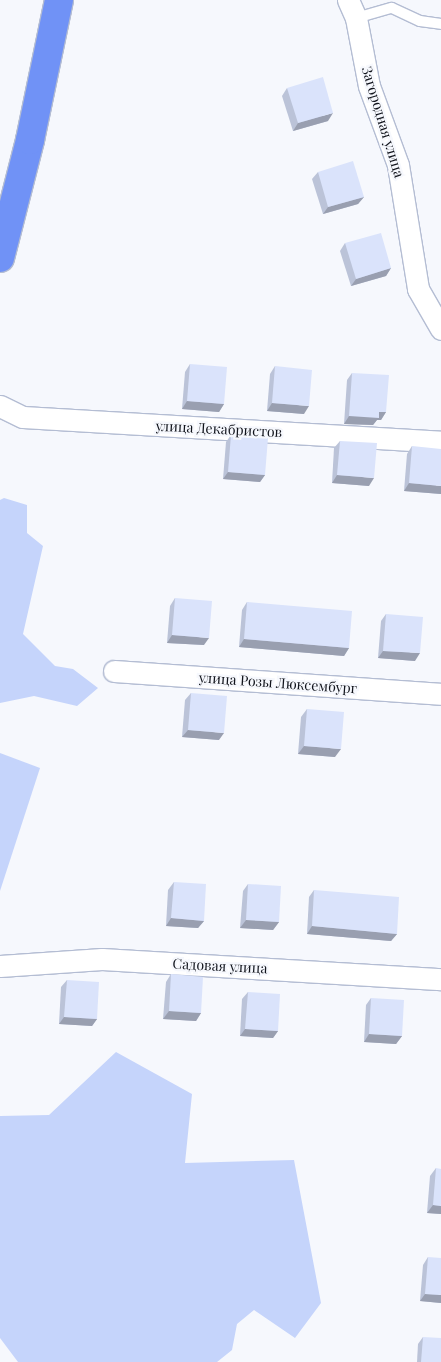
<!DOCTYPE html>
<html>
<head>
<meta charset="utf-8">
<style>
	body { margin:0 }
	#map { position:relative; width:441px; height:1362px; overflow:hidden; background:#f6f8fd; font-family:"Playfair Display",serif }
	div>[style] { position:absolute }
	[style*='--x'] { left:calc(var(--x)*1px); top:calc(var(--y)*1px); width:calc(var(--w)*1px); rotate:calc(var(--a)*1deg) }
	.green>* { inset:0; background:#c5d4fb }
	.roads { filter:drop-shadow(1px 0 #b4bdd3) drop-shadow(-1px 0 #b4bdd3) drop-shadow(0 1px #b4bdd3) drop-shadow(0 -1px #b4bdd3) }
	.lane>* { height:10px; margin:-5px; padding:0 5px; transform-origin:5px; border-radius:5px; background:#fff }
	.street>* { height:21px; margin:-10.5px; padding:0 10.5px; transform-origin:10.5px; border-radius:10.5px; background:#fff }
	.highway>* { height:28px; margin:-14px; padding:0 14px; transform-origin:14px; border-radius:14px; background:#7092f6 }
	.wall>* { inset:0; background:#bbc3d8 }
	.shaded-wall>* { inset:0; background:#999fb0 }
	.building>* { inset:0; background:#dae3fb }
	span { translate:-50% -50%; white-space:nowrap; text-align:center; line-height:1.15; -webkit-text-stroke:4.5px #f6f8fd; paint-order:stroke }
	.street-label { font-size:14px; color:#10131b }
</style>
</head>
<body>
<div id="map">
	<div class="green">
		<i style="clip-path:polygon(4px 498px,27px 505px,27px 533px,43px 546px,23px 634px,55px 666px,73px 669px,98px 688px,77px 706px,34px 696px,0 703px,0 500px)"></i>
		<i style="clip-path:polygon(0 753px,40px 768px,0 891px)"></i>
		<i style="clip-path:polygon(116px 1052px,192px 1094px,185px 1163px,294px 1160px,321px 1303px,295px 1338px,254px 1310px,237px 1324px,232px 1350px,217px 1362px,18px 1362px,0 1338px,0 1116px,49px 1115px)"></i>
	</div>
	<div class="roads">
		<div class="lane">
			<i style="--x:356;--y:18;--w:37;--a:-16"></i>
			<i style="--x:392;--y:8;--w:31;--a:25"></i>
			<i style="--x:420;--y:21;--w:21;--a:8"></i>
		</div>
		<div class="street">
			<i style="--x:348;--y:0;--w:20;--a:66"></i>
			<i style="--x:356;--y:18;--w:69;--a:79.2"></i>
			<i style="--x:369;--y:86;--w:84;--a:69.8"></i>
			<i style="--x:398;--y:165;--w:126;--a:80.8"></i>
			<i style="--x:418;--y:289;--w:46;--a:60.1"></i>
			<i style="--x:0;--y:406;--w:25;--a:26"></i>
			<i style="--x:23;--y:417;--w:419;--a:3.4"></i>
			<i style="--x:114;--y:671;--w:328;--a:4"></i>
			<i style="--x:0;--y:966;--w:102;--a:-3.9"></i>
			<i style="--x:102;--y:959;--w:340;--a:3.4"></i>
		</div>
		<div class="highway">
			<i style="--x:0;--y:258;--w:122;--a:-75.7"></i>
			<i style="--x:30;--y:140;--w:143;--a:-78.3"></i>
		</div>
	</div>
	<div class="wall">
		<i style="clip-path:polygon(287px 88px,328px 121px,293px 131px,282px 96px)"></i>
		<i style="clip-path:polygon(318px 172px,364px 197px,358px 204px,323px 214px,312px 179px)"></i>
		<i style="clip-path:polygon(345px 243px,391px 268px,386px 276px,351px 286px,340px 251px)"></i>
		<i style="clip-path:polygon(190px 364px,224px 404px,219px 412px,182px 409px,185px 372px)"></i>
		<i style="clip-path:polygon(275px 366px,304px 414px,267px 411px,270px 374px)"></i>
		<i style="clip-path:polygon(352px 373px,386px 412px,381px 420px,377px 420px,373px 425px,344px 424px,347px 380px)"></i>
		<i style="clip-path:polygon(231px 435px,265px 475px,260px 482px,223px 479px,226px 442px)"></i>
		<i style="clip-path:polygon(340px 441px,369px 486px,332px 483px,334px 448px)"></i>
		<i style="clip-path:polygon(412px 446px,441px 494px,404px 491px,407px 454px)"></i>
		<i style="clip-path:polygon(175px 598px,204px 645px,167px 643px,170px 606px)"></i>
		<i style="clip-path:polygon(247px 602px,349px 648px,344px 656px,239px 647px,242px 610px)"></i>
		<i style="clip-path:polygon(386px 614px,415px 661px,378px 658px,381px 621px)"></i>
		<i style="clip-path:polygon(191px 693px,219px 740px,182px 737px,185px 700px)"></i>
		<i style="clip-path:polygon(307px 709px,335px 757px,298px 754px,301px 717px)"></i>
		<i style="clip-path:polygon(174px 882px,204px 921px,198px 928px,166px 926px,168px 890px)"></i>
		<i style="clip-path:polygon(248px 884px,279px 922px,273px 930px,240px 928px,243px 891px)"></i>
		<i style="clip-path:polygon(314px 890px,397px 934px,391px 941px,307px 934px,309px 897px)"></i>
		<i style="clip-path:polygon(171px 974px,201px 1013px,196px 1021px,163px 1019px,166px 982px)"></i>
		<i style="clip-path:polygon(67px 980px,97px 1019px,92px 1026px,59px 1024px,61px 987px)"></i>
		<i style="clip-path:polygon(248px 992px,278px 1031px,273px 1038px,240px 1036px,242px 999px)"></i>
		<i style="clip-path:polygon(371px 998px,402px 1036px,396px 1044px,364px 1042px,366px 1005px)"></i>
		<i style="clip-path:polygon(436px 1168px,441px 1214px,427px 1213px,430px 1176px)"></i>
		<i style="clip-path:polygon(428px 1257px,441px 1303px,420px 1301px,423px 1265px)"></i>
		<i style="clip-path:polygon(423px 1337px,441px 1362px,417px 1362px,418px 1344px)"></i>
	</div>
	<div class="shaded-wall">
		<i style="clip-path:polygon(333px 113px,328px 121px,293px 131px,298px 123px)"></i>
		<i style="clip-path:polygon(364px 197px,358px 204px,323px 214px,328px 207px)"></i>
		<i style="clip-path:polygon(391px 268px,386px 276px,351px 286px,356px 279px)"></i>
		<i style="clip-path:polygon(187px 401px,224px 404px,219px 412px,182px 409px)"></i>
		<i style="clip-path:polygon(272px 403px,309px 406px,304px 414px,267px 411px)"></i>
		<i style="clip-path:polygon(379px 412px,386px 412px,381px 420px,377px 420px,373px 425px,344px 424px,349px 416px)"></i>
		<i style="clip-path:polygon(228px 472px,265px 475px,260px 482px,223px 479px)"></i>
		<i style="clip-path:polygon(337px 475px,374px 478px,369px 486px,332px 483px)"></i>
		<i style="clip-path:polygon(409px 483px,441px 486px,441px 494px,404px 491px)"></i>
		<i style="clip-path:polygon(172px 635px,209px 638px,204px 645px,167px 643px)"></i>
		<i style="clip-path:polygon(244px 639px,349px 648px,344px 656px,239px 647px)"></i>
		<i style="clip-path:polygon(383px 651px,420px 653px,415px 661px,378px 658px)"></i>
		<i style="clip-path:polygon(188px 730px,224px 733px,219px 740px,182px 737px)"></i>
		<i style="clip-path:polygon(304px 746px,341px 749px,335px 757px,298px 754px)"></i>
		<i style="clip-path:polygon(171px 918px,204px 921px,198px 928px,166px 926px)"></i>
		<i style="clip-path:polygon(246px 920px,279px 922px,273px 930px,240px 928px)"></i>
		<i style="clip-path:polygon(312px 926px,397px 934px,391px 941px,307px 934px)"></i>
		<i style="clip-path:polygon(169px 1011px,201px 1013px,196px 1021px,163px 1019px)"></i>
		<i style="clip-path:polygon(64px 1017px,97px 1019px,92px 1026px,59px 1024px)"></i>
		<i style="clip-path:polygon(245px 1029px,278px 1031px,273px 1038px,240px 1036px)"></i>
		<i style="clip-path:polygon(369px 1034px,402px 1036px,396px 1044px,364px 1042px)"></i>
		<i style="clip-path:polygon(433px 1205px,441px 1206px,441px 1214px,427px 1213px)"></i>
		<i style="clip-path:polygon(425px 1294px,441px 1295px,441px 1303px,420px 1301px)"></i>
	</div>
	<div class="building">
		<i style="clip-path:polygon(323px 77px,333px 113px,298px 123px,287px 88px)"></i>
		<i style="clip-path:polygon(353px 161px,364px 197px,328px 207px,318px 172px)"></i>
		<i style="clip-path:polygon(381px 233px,391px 268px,356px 279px,345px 243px)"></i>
		<i style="clip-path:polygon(190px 364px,227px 367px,224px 404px,187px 401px)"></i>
		<i style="clip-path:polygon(275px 366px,312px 370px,309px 406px,272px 403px)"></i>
		<i style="clip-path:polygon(352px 373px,389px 375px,386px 412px,379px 412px,379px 418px,349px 416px)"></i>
		<i style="clip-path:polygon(231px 435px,268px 438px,265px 475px,228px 472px)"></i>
		<i style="clip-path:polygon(340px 441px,377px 443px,374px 478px,337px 475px)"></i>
		<i style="clip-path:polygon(412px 446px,441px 449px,441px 486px,409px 483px)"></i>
		<i style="clip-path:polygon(175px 598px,212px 601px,209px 638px,172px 635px)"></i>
		<i style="clip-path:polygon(247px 602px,352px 611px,349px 648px,244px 639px)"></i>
		<i style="clip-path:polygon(386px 614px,423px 617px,420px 653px,383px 651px)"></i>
		<i style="clip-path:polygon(191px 693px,227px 696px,224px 733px,188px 730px)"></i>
		<i style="clip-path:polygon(307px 709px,344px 712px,341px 749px,304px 746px)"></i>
		<i style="clip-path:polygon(174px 882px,206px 884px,204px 921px,171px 918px)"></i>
		<i style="clip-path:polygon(248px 884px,281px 886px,279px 922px,246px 920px)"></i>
		<i style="clip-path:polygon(314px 890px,399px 897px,397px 934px,312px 926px)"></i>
		<i style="clip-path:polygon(171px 974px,203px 977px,201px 1013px,169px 1011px)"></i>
		<i style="clip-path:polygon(67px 980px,99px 982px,97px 1019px,64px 1017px)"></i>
		<i style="clip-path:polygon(248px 992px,280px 994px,278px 1031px,245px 1029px)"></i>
		<i style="clip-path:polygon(371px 998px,404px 1000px,402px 1036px,369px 1034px)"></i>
		<i style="clip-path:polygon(436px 1168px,441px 1169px,441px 1206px,433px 1205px)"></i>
		<i style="clip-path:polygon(428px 1257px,441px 1258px,441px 1295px,425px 1294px)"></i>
		<i style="clip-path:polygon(423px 1337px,441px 1338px,441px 1362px,421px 1362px)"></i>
	</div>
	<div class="street-label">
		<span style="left:383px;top:122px;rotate:73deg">Загородная улица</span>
		<span style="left:219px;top:429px;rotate:3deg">улица Декабристов</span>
		<span style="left:278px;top:683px;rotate:4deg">улица Розы Люксембург</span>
		<span style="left:220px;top:966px;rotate:3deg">Садовая улица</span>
	</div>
</div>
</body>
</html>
